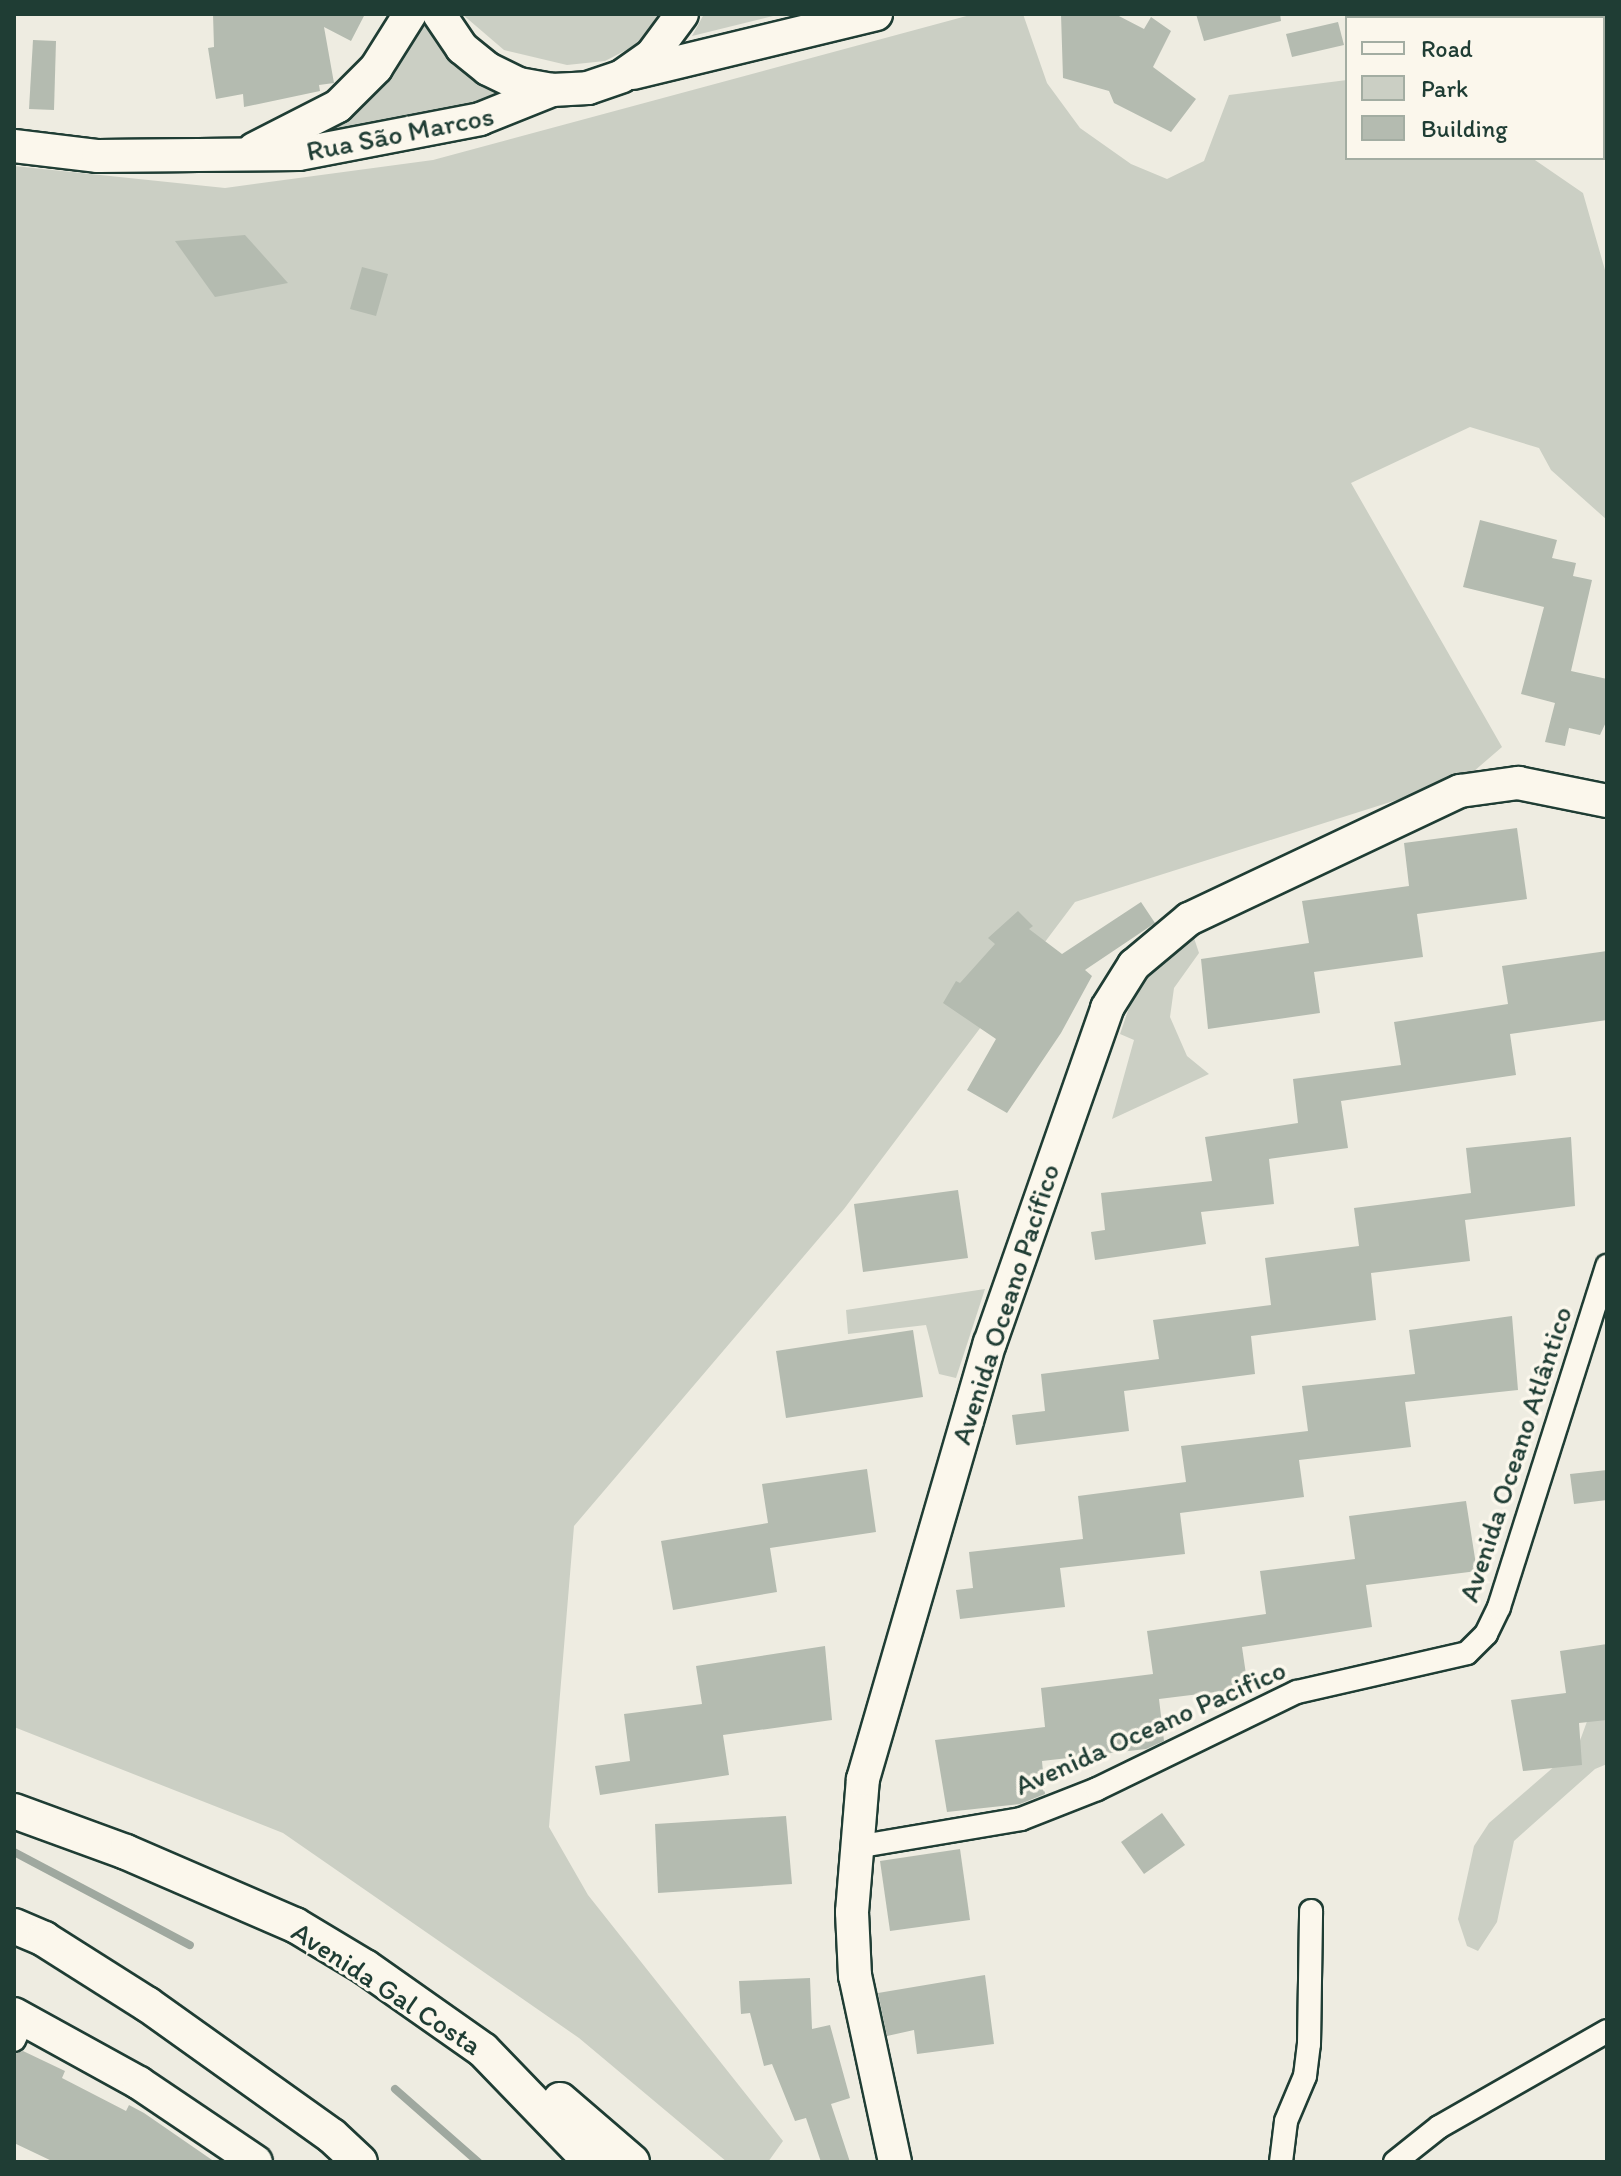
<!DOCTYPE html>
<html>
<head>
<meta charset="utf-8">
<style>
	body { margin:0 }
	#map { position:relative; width:1621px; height:2176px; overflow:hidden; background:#eeece1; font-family:Itim,sans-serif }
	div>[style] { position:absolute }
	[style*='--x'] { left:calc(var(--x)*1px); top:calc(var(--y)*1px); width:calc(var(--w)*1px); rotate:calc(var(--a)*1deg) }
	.green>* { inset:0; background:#cbcfc4 }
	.stream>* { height:8px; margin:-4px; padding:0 4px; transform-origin:4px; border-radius:4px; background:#9fa89f }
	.building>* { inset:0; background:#b4bbb0 }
	.roads { filter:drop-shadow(2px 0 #1f3d34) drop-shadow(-2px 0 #1f3d34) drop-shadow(0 2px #1f3d34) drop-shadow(0 -2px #1f3d34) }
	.street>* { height:22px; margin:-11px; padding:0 11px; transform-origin:11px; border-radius:11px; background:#fbf7ec }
	.secondary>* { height:32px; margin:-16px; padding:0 16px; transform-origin:16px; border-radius:16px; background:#fbf7ec }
	.primary>* { height:34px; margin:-17px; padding:0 17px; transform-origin:17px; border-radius:17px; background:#fbf7ec }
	span { translate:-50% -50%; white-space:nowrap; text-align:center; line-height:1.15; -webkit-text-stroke:7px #fbf7ec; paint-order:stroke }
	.street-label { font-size:28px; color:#1f3d34 }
	.frame { position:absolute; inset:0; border:16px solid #1f3d34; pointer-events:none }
	.legend { position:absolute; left:1345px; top:16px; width:260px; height:144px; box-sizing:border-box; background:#fbf7ec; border:2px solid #a3ada2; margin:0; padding:10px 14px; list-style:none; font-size:24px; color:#1f3d34 }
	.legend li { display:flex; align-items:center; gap:16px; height:40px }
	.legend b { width:40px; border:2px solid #a3ada2 }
</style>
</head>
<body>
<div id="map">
	<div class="green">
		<i style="clip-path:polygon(422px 14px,522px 94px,357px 131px,317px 134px)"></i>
		<i style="clip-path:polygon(462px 14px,665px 14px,634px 46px,605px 61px,567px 65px,504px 50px)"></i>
		<i style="clip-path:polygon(704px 14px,781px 14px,692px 36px)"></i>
		<i style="clip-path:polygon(974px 14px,1023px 14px,1047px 83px,1080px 128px,1131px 164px,1167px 179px,1204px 161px,1229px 95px,1347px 80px,1347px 158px,1532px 158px,1583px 193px,1607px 277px,1607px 520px,1551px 470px,1539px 448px,1470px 427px,1351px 483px,1502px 747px,1466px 778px,1075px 902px,844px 1209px,574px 1526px,549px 1827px,588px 1895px,783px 2141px,768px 2162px,727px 2162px,579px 2038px,283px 1833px,14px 1727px,14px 166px,225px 188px,433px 160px)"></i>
		<i style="clip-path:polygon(1193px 935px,1199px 953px,1174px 988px,1170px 1017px,1187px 1056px,1209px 1074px,1112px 1119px,1134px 1040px,1120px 1034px,1131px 1002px,1149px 972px)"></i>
		<i style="clip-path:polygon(985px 1289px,956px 1378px,939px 1374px,926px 1325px,848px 1334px,846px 1310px)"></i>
		<i style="clip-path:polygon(1607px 1667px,1607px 1764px,1595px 1769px,1514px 1841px,1497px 1922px,1478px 1951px,1467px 1946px,1458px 1919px,1474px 1846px,1489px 1823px,1578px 1746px)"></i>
	</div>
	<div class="stream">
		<i style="--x:14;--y:1852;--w:199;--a:27.9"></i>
		<i style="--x:395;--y:2089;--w:111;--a:41.3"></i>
	</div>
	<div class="building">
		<i style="clip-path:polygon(213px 14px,365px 14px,351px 41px,324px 27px,334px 83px,319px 85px,320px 91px,244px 107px,243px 94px,216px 99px,208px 48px,214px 47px)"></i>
		<i style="clip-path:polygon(1061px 14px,1115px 14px,1144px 29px,1151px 17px,1171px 31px,1153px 67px,1196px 99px,1171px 132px,1114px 103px,1109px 91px,1063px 78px)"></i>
		<i style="clip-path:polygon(1196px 14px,1280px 14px,1281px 21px,1204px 41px)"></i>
		<i style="clip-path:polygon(1338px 22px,1344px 45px,1292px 57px,1286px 34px)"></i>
		<i style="clip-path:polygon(33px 40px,56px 41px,54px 110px,29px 109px)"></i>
		<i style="clip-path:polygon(245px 235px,288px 283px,215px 297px,175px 241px)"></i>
		<i style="clip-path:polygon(362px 267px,388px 274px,376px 316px,350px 309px)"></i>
		<i style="clip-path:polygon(1480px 520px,1557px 540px,1552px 558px,1576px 563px,1573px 576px,1592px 580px,1571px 671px,1607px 679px,1607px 720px,1600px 735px,1569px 728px,1565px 746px,1545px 742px,1555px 703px,1521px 694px,1544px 607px,1463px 587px)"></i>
		<i style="clip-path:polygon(1517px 828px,1527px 899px,1417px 914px,1423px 957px,1314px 972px,1320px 1013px,1208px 1029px,1201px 959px,1309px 943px,1302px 901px,1409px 886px,1404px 843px)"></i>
		<i style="clip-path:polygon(1141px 902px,1155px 923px,1085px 970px,1092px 976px,1061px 1033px,1007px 1113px,967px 1090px,996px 1039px,943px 1003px,956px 981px,960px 983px,995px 944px,988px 938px,1018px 911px,1033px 926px,1029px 929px,1062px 954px)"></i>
		<i style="clip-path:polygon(1607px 951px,1607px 1020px,1510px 1034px,1516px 1075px,1341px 1101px,1348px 1148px,1269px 1159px,1274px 1204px,1201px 1212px,1206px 1244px,1095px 1260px,1091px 1232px,1105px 1230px,1101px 1193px,1212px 1181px,1205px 1137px,1298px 1123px,1293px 1079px,1401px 1065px,1394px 1022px,1508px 1004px,1502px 966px)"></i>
		<i style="clip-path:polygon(1571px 1137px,1575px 1206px,1465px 1220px,1470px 1261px,1371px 1273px,1376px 1320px,1251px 1336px,1255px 1374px,1124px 1391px,1129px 1431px,1016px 1445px,1012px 1415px,1045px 1411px,1041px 1374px,1159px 1359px,1153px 1320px,1271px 1305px,1265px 1258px,1359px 1246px,1354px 1208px,1471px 1193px,1466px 1148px)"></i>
		<i style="clip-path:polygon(958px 1190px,968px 1258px,863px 1272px,854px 1204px)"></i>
		<i style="clip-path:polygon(1512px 1316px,1518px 1390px,1405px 1402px,1411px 1447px,1299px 1460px,1304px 1497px,1180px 1513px,1185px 1554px,1060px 1568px,1065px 1607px,960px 1619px,956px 1590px,973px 1588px,969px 1552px,1083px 1539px,1078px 1496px,1186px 1482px,1181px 1446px,1308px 1431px,1302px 1386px,1415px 1374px,1409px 1330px)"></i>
		<i style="clip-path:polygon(913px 1330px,923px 1397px,786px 1418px,776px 1351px)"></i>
		<i style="clip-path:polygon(867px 1469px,876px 1532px,770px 1548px,777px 1592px,673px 1610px,661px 1541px,768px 1523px,762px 1484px)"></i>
		<i style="clip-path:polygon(1607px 1470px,1607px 1500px,1574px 1504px,1570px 1474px)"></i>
		<i style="clip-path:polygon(1466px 1501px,1477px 1571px,1366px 1585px,1372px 1627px,1242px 1647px,1248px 1688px,1159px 1699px,1164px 1741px,1146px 1749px,1042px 1761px,1045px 1794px,1020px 1804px,947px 1812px,935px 1740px,1045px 1727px,1041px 1688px,1153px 1674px,1147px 1631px,1266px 1614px,1260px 1571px,1355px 1559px,1349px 1516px)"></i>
		<i style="clip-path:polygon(1607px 1644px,1607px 1720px,1579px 1723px,1582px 1765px,1523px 1771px,1511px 1700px,1566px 1693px,1560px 1651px)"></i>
		<i style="clip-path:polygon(825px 1646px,832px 1720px,723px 1735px,729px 1775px,600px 1795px,595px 1766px,630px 1761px,624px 1714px,702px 1704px,696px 1666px)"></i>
		<i style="clip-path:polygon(1162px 1813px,1185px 1845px,1144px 1874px,1121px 1842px)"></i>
		<i style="clip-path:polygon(786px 1816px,792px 1884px,658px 1893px,655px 1824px)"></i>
		<i style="clip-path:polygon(960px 1849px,970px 1920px,890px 1931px,880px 1861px)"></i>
		<i style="clip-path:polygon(985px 1975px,994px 2044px,917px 2054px,914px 2030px,887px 2036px,878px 1993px)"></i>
		<i style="clip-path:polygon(810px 1978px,812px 2029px,830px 2025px,850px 2098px,831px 2104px,850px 2162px,821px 2162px,806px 2118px,795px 2121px,772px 2064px,764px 2066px,750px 2013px,741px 2014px,739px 1981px)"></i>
		<i style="clip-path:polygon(23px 2051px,65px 2071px,62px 2078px,126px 2111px,129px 2105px,144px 2113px,215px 2162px,54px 2162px,14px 2143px,14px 2054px)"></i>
	</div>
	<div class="roads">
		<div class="street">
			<i style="--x:856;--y:1847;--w:167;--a:-9.6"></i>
			<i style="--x:1021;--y:1819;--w:82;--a:-21.5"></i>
			<i style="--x:1097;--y:1789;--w:222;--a:-25.9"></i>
			<i style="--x:1297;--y:1692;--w:174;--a:-12.9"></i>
			<i style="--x:1467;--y:1653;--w:27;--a:-45"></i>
			<i style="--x:1486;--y:1634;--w:30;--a:-64"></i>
			<i style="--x:1499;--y:1607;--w:358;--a:-72.4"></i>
			<i style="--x:14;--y:2040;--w:23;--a:-65"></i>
			<i style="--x:1281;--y:2162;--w:41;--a:-83"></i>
			<i style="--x:1286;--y:2121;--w:49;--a:-67.1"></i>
			<i style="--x:1305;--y:2076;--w:32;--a:-83"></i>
			<i style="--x:1309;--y:2044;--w:133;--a:-89.1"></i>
			<i style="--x:1395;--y:2162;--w:56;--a:-38.5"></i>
			<i style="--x:1439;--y:2127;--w:193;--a:-29.7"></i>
		</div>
		<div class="secondary">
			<i style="--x:439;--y:14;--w:41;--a:55.9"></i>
			<i style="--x:462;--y:48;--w:33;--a:39"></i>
			<i style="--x:488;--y:69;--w:34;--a:26"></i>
			<i style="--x:519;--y:84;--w:34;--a:10"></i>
			<i style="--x:552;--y:90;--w:36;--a:-3"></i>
			<i style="--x:588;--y:88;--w:36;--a:-19"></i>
			<i style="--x:622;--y:76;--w:35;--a:-35"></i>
			<i style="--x:651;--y:56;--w:52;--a:-53.6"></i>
			<i style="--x:633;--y:73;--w:250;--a:-13.6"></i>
			<i style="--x:14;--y:146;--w:85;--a:6.8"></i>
			<i style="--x:98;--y:156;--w:201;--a:-0.6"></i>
			<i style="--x:299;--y:154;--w:184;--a:-10.9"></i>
			<i style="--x:480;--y:119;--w:78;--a:-21.9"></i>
			<i style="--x:254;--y:149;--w:94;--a:-27.1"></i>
			<i style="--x:338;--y:106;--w:54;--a:-45"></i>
			<i style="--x:376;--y:68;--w:64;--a:-57.8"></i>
			<i style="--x:14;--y:2014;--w:143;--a:28.9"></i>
			<i style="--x:139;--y:2083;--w:141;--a:34"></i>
			<i style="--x:895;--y:2162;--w:190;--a:-102.1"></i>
			<i style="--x:855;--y:1976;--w:64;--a:-92.7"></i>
			<i style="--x:852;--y:1912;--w:133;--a:-85.3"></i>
			<i style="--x:863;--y:1779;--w:454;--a:-73.8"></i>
			<i style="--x:990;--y:1343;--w:355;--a:-70.7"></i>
			<i style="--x:1107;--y:1008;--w:51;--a:-57.9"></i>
			<i style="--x:1134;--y:965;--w:72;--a:-39.9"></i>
			<i style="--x:1189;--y:919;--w:300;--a:-25.3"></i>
			<i style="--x:1460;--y:791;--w:59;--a:-7.9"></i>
			<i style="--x:1518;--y:783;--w:91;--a:11.4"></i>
		</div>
		<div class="primary">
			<i style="--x:14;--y:1811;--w:119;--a:20.1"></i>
			<i style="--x:126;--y:1852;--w:184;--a:23.4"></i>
			<i style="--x:295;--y:1925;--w:82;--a:31"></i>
			<i style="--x:365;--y:1967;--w:144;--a:35.1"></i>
			<i style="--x:483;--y:2050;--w:156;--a:46"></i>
			<i style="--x:14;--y:1926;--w:33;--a:23"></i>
			<i style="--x:44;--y:1939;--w:122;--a:32.3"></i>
			<i style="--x:147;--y:2004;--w:227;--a:35.5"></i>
			<i style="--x:332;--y:2136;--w:38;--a:43"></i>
			<i style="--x:560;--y:2100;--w:95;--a:40.7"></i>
		</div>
	</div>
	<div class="street-label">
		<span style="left:400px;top:133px;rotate:-11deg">Rua São Marcos</span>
		<span style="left:1005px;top:1304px;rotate:-72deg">Avenida Oceano Pacífico</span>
		<span style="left:1515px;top:1454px;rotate:-72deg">Avenida Oceano Atlântico</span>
		<span style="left:1150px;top:1727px;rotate:-24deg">Avenida Oceano Pacifico</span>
		<span style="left:387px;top:1988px;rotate:33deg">Avenida Gal Costa</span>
	</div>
	<div class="frame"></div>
	<ul class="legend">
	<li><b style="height:10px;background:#fbf7ec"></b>Road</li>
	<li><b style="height:22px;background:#cbcfc4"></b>Park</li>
	<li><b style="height:22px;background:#b4bbb0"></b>Building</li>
	</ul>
</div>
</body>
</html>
